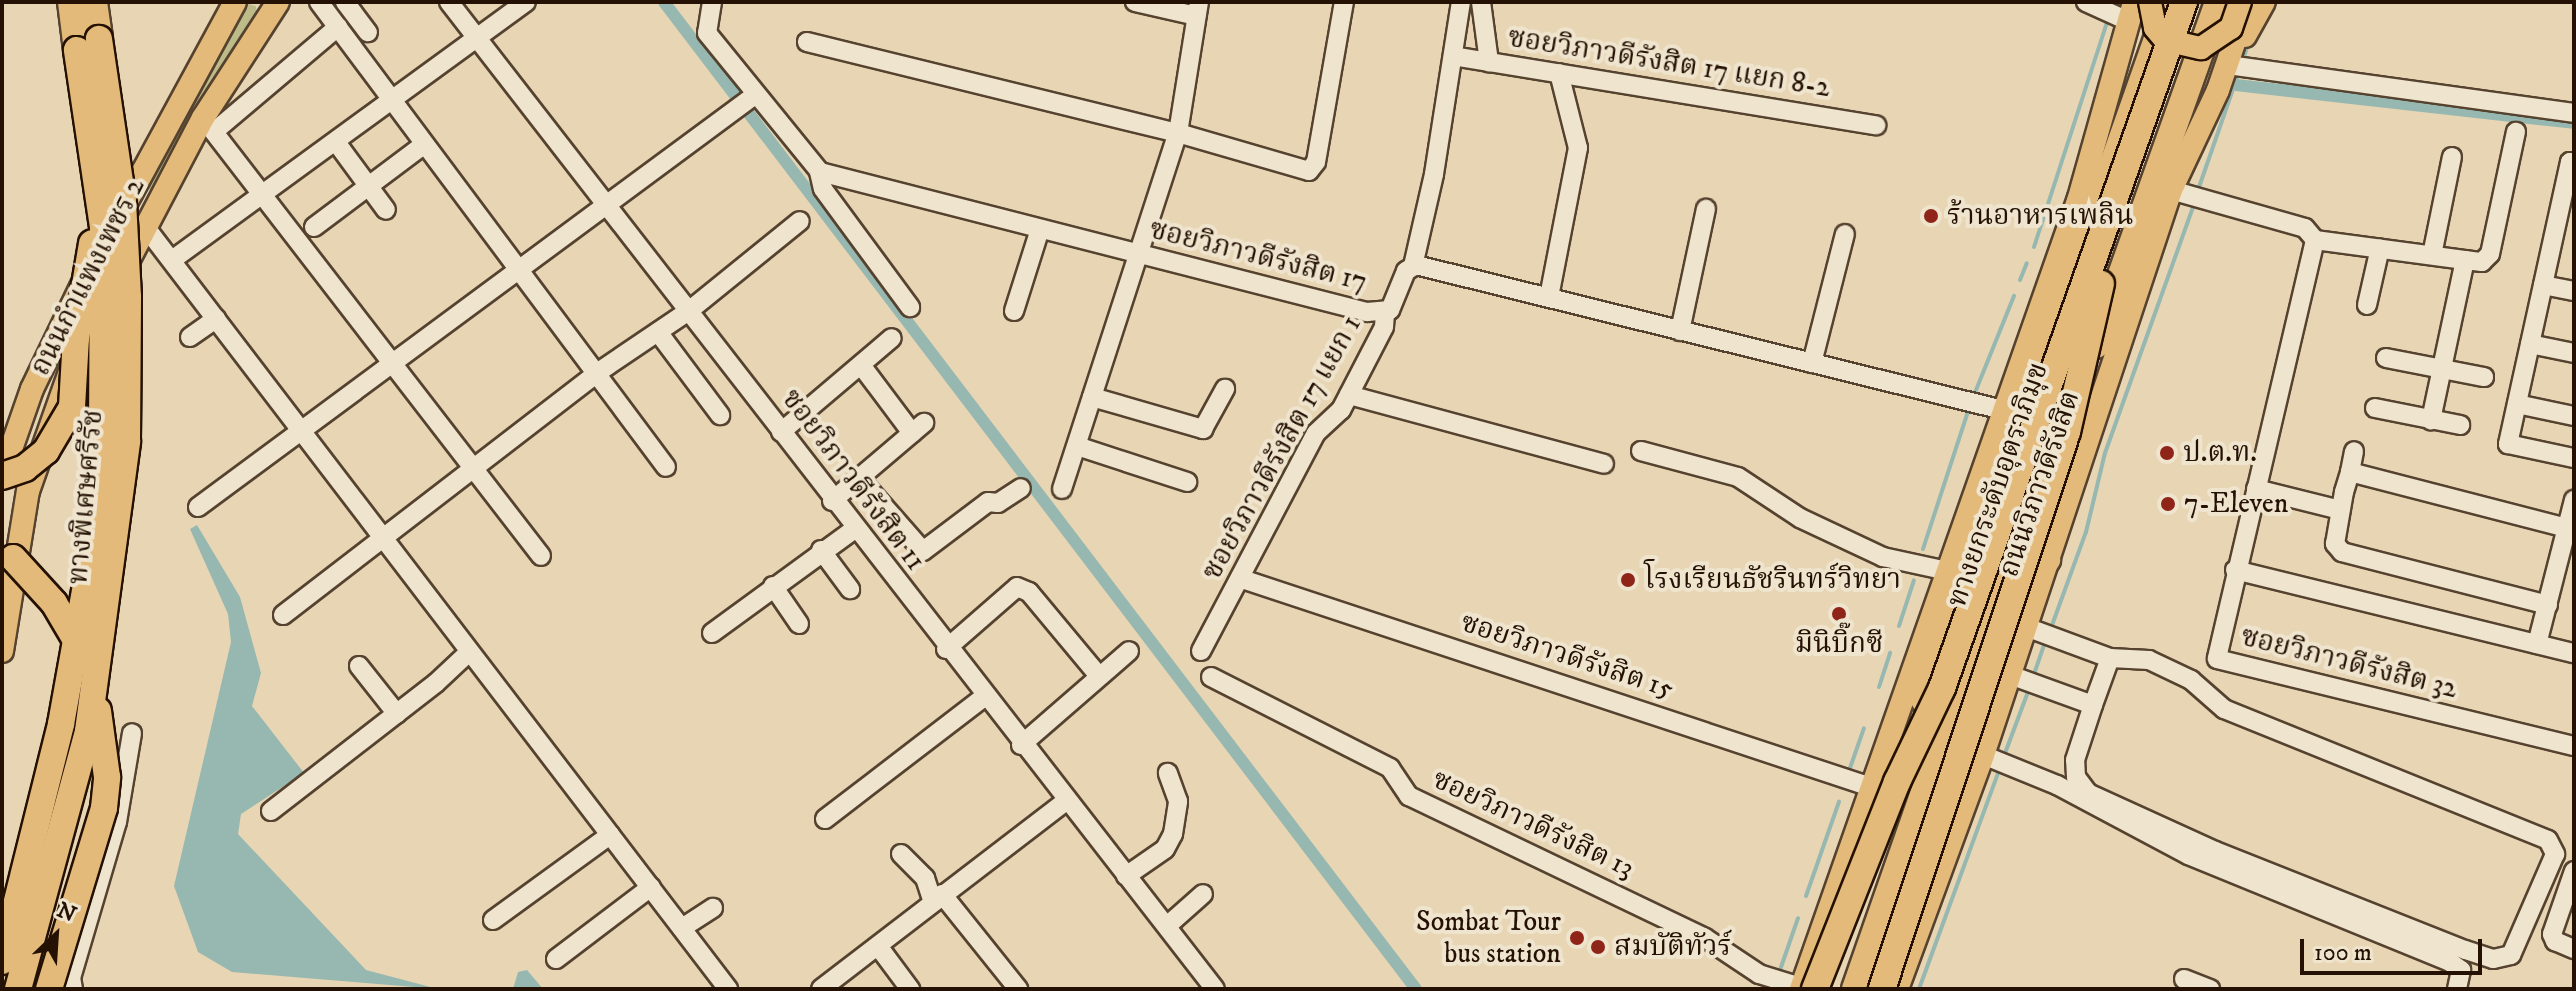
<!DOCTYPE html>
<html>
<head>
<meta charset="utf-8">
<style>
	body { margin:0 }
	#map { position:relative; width:2576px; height:991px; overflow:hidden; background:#e7d5b4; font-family:"IM FELL DW Pica","Noto Serif Thai",serif }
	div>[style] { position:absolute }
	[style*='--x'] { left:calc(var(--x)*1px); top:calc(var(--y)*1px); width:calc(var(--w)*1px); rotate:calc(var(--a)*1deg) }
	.green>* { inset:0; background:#bdbb88 }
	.water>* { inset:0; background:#97b8b0 }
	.stream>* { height:4px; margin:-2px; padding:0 2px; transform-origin:2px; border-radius:2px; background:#97b8b0 }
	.canal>* { height:12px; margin:-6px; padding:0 6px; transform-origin:6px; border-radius:6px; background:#97b8b0 }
	.roads { filter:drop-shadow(2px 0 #55422f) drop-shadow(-2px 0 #55422f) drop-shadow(0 2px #55422f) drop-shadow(0 -2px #55422f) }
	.minor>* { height:18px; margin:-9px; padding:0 9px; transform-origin:9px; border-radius:9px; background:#efe4ce }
	.major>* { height:22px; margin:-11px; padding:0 11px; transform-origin:11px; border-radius:11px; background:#e4ba7a }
	.highway>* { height:26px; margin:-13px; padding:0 13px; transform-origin:13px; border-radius:13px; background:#e4ba7a }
	.bridges { filter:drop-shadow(2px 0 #241103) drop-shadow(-2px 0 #241103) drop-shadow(0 2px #241103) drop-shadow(0 -2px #241103) }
	.major-bridge>* { height:22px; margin:-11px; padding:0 11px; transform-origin:11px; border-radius:11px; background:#e4ba7a }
	.highway-bridge>* { height:26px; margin:-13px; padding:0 13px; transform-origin:13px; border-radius:13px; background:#e4ba7a }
	.dots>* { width:22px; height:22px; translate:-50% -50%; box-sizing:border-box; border:4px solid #efe4ce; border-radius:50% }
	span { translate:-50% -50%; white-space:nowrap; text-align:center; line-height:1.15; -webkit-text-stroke:8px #efe4ce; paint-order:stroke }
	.street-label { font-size:28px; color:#241103 }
	.poi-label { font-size:28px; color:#241103 }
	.left { translate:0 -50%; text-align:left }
	.right { translate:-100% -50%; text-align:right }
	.frame { position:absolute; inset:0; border:4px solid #241103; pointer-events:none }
	.north { position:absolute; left:16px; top:895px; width:80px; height:80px; -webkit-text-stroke:6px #efe4ce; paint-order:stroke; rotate:25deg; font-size:22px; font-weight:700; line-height:32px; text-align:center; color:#241103 }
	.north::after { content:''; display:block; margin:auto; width:28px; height:36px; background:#241103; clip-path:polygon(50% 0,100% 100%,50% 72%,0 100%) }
	.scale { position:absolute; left:2300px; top:939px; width:182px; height:36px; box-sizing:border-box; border:4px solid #241103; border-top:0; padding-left:10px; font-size:24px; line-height:28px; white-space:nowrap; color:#241103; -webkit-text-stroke:6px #efe4ce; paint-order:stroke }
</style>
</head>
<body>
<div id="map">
	<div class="green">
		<i style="clip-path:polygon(245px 3px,256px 6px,257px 17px,154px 191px,143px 187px)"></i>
	</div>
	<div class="water">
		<i style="clip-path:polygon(197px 525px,240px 597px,261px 673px,252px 706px,304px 773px,241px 814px,238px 834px,366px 970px,438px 989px,232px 972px,198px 952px,174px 886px,231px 642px,228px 614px,190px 529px)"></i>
		<i style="clip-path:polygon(527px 970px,543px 989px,513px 989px,518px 972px)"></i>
	</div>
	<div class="stream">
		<i style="--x:2243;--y:60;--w:19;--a:-72"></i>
		<i style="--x:2197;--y:193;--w:128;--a:-70.9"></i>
		<i style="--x:2034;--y:247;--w:240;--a:-72"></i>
		<i style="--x:2020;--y:280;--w:18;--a:-68"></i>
		<i style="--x:1974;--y:395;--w:107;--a:-68"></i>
		<i style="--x:1923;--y:549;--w:142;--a:-71.9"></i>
		<i style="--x:1899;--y:626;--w:48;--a:-71.9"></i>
		<i style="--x:2051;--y:628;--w:102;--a:-70"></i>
		<i style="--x:2086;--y:532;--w:81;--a:-76.5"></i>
		<i style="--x:2105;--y:453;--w:268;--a:-70.3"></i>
		<i style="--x:2033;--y:677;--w:39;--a:-71"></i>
		<i style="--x:1879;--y:687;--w:36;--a:-72"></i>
		<i style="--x:2004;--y:756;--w:72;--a:-69.5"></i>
		<i style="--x:1850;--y:768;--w:42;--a:-70.7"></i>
		<i style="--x:1806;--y:896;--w:100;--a:-70.7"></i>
		<i style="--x:1779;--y:973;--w:58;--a:-70.9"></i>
		<i style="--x:1919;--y:989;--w:235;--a:-69.9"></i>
	</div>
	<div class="canal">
		<i style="--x:664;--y:2;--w:1241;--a:52.7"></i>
		<i style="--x:2218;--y:83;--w:358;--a:6.4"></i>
	</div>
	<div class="roads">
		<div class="minor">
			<i style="--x:319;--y:2;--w:580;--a:53.27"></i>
			<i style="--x:345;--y:2;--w:38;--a:53"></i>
			<i style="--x:449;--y:2;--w:1249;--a:52.19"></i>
			<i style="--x:712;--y:2;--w:31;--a:99"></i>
			<i style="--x:707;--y:33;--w:179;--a:50.9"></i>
			<i style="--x:820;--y:172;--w:565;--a:14.36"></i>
			<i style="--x:1367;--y:312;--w:23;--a:-5"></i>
			<i style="--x:1390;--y:310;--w:42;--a:-67.7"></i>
			<i style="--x:1406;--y:271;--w:12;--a:-31"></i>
			<i style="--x:1416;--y:265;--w:605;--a:13.88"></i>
			<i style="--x:1135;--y:2;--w:63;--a:12.9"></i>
			<i style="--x:1481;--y:2;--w:61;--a:82.4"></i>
			<i style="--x:2086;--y:2;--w:46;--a:24.3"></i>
			<i style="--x:807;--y:42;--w:382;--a:13.8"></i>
			<i style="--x:1178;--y:133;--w:136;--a:16.2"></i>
			<i style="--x:1309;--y:171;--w:11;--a:-52"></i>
			<i style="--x:1316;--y:162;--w:162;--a:-80.1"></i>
			<i style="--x:1453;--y:56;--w:429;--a:9.3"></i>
			<i style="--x:2228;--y:65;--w:349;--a:7.9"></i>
			<i style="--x:203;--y:118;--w:553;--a:52.34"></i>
			<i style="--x:216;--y:130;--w:160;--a:-40.2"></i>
			<i style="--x:336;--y:142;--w:84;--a:53.7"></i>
			<i style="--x:2574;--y:163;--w:4;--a:-166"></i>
			<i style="--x:2570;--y:162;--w:289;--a:102.4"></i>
			<i style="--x:2508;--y:444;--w:67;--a:12"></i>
			<i style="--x:819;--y:172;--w:17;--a:77"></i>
			<i style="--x:823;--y:189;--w:147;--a:53.6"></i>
			<i style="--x:2171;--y:190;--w:139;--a:15.8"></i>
			<i style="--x:2305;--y:228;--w:16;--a:50"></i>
			<i style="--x:2315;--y:240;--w:430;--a:103.2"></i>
			<i style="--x:2217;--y:659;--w:367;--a:13.7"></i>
			<i style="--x:314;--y:227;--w:135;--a:-36.9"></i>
			<i style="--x:147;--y:229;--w:957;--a:52.6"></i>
			<i style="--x:2315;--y:240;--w:151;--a:7.6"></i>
			<i style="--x:2465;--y:260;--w:164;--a:102"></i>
			<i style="--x:2432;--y:255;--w:100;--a:-78.5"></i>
			<i style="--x:172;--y:260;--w:438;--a:-36.1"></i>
			<i style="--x:2465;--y:260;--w:17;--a:7"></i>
			<i style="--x:2482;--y:262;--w:11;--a:-45"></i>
			<i style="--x:2490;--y:254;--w:125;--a:-78"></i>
			<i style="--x:1413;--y:266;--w:94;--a:-77.1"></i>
			<i style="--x:1434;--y:174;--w:174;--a:-81.1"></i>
			<i style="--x:2543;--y:285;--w:32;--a:11"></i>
			<i style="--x:1549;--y:297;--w:152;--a:-79"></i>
			<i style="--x:1578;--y:148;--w:77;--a:-104.2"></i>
			<i style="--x:2367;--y:305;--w:58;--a:-77.2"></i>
			<i style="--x:1014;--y:311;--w:83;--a:-72.4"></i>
			<i style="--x:1680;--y:331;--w:125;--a:-78"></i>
			<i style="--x:658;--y:332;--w:104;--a:53.2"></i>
			<i style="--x:190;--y:337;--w:32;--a:-35"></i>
			<i style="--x:2530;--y:344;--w:45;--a:11.6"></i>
			<i style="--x:2386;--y:358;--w:100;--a:11"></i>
			<i style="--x:1812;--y:363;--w:133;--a:-75.7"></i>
			<i style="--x:861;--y:365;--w:85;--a:53.1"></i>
			<i style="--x:1349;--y:395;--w:264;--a:15.1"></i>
			<i style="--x:1092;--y:397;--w:116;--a:16.1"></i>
			<i style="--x:1203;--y:429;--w:46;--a:-61.2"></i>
			<i style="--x:2517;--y:404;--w:58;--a:11.9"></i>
			<i style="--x:2375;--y:408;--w:87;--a:11.3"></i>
			<i style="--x:781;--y:432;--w:145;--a:-40.3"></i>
			<i style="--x:1077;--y:446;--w:116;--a:18.1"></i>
			<i style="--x:1641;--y:451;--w:100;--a:15"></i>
			<i style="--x:1738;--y:477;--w:74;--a:33.5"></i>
			<i style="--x:1800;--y:518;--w:92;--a:25.2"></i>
			<i style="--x:1883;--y:557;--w:66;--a:12.2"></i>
			<i style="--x:2350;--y:472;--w:21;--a:-79"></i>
			<i style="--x:859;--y:478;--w:97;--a:48.8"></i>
			<i style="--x:923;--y:551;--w:81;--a:-37"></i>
			<i style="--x:988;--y:502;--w:10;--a:6"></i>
			<i style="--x:998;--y:503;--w:27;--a:-33"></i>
			<i style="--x:1062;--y:489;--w:374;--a:-72"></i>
			<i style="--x:1178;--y:133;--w:133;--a:-80.9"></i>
			<i style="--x:2256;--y:489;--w:87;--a:14"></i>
			<i style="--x:832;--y:501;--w:121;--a:-40.3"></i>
			<i style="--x:198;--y:507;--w:693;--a:-36.49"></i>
			<i style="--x:821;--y:550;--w:49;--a:53.4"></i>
			<i style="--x:2235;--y:570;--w:349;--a:13.8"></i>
			<i style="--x:1242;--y:579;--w:666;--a:18.3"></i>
			<i style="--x:773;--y:586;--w:46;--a:55.6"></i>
			<i style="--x:2548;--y:605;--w:213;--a:-165.6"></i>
			<i style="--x:2342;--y:552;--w:11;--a:-131"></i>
			<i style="--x:2335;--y:544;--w:53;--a:-80.2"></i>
			<i style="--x:2344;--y:492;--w:21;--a:-73"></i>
			<i style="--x:2350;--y:472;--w:224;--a:14.5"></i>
			<i style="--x:283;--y:615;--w:396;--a:-37.6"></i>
			<i style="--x:597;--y:373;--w:112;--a:-34.1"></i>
			<i style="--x:690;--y:310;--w:141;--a:-39"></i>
			<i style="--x:2026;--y:627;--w:90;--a:20.3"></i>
			<i style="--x:712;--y:633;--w:175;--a:-36.1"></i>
			<i style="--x:2537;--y:644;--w:149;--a:-75.6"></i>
			<i style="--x:946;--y:649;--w:94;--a:-41.1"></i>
			<i style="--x:1017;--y:587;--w:13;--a:23"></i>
			<i style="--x:1029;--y:592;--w:109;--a:50.2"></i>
			<i style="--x:1201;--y:651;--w:246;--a:-62.2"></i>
			<i style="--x:1316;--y:433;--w:34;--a:-43"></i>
			<i style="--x:1341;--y:410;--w:93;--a:-62.6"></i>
			<i style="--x:1384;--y:327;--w:15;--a:-86"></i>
			<i style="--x:359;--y:666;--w:61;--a:51.6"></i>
			<i style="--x:2010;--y:675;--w:88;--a:19.9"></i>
			<i style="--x:2093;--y:705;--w:50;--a:-70.1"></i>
			<i style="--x:2110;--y:658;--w:39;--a:3"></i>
			<i style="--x:2149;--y:660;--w:47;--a:25.5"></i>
			<i style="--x:2191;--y:680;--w:44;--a:41.3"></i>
			<i style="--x:2224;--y:709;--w:349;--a:22"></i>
			<i style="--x:2548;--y:840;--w:16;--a:63"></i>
			<i style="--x:2555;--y:854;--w:110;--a:113.5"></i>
			<i style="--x:2511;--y:955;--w:18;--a:167"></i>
			<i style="--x:2493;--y:959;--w:29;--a:-162"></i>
			<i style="--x:2465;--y:950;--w:269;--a:-158.4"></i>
			<i style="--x:2215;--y:851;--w:140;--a:-155.5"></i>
			<i style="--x:2088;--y:793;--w:20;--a:-127"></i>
			<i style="--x:2076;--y:777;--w:17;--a:-93"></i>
			<i style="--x:2075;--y:760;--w:58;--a:-71.9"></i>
			<i style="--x:1211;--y:677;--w:201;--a:26.9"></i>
			<i style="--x:1390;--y:768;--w:34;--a:56"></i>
			<i style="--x:1409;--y:796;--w:328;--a:25.6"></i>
			<i style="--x:1705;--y:938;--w:65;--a:33.7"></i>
			<i style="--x:1759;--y:974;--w:44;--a:17.2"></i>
			<i style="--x:1021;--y:745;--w:143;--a:-41"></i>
			<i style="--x:1983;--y:755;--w:80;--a:22.1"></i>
			<i style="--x:2057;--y:785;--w:149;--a:28.1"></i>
			<i style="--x:2188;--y:855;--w:283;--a:22.2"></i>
			<i style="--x:2450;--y:962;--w:14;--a:36"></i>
			<i style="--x:2461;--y:970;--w:19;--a:102"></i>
			<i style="--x:271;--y:811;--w:209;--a:-37.8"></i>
			<i style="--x:436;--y:683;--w:45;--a:-43.2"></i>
			<i style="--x:825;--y:819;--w:200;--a:-37.5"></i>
			<i style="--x:901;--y:854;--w:34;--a:45"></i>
			<i style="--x:925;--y:878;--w:25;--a:72"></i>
			<i style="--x:2574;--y:871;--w:67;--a:109.2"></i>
			<i style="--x:2552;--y:934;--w:8;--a:67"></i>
			<i style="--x:2555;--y:941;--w:21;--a:23"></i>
			<i style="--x:1126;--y:876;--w:47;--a:-34.7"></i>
			<i style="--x:1165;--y:849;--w:17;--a:-62"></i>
			<i style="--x:1173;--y:834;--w:33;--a:-81"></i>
			<i style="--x:1178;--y:801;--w:30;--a:-110"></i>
			<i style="--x:942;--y:894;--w:122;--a:51.3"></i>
			<i style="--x:493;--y:920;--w:145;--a:-36"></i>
			<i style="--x:1167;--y:926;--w:48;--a:-41.6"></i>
			<i style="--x:682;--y:928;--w:37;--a:-33"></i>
			<i style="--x:878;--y:946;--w:54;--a:53.3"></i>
			<i style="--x:556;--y:959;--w:119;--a:-37.2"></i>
			<i style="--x:2184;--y:979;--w:28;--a:21"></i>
			<i style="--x:73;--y:989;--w:11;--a:-100"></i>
			<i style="--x:71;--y:978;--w:163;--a:-73.6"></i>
			<i style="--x:117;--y:822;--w:90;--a:-80.4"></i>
			<i style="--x:821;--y:989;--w:307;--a:-37.5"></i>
		</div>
		<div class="major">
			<i style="--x:2245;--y:36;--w:39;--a:-61"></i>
			<i style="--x:121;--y:212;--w:239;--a:-61.5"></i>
			<i style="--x:125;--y:267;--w:168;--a:-62.4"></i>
			<i style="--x:203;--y:118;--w:138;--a:-57.1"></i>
			<i style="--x:2;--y:475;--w:91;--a:-70.8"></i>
			<i style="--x:32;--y:389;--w:115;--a:-64.3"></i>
			<i style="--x:2;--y:651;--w:162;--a:-80.8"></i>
			<i style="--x:28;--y:491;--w:126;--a:-70.6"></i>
			<i style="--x:1801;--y:989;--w:838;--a:-70.64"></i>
			<i style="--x:2079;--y:198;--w:204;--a:-74.3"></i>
			<i style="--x:1897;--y:989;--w:249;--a:-69.8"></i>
			<i style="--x:1983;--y:755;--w:595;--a:-71.6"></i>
			<i style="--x:2171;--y:190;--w:110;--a:-64.8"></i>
			<i style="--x:2218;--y:90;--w:83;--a:-71.1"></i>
		</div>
		<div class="highway">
			<i style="--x:71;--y:2;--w:48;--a:82.9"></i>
			<i style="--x:94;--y:2;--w:37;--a:82"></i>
			<i style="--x:2096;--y:345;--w:364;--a:-70.4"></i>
			<i style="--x:2010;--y:608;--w:61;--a:-52.4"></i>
			<i style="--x:1924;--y:700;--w:740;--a:-70.59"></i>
			<i style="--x:1855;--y:989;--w:657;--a:-70.71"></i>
		</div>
	</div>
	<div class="bridges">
		<div class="major-bridge">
			<i style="--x:2150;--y:2;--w:26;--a:79"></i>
			<i style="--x:2155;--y:28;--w:16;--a:50"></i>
			<i style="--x:2165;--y:40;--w:37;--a:13"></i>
			<i style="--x:2201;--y:48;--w:36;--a:-34"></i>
			<i style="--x:2231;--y:28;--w:28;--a:-71"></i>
		</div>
		<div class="highway-bridge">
			<i style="--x:2;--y:476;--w:24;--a:-19"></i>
			<i style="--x:25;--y:468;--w:27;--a:-39"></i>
			<i style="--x:46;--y:451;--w:51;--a:-59.4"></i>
			<i style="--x:72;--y:407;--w:69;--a:-86.7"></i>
			<i style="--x:76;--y:338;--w:96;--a:-80.4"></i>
			<i style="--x:13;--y:558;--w:61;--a:47.7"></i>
			<i style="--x:54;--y:603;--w:51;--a:59.4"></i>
			<i style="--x:2;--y:961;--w:244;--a:-76"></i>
			<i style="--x:61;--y:724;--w:198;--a:-79.8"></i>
			<i style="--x:96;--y:529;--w:95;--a:-86.4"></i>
			<i style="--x:102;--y:434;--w:207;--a:-89.7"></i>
			<i style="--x:103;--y:227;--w:179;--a:-98.4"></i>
			<i style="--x:18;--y:989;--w:267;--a:-74.8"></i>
			<i style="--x:88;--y:731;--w:293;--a:-82.3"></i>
			<i style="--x:127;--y:441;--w:144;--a:-89.6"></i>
			<i style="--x:128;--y:297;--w:95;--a:-93"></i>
			<i style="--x:123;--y:202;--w:165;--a:-98.4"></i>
			<i style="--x:49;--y:989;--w:189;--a:-73.1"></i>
			<i style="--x:104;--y:808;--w:31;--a:-84"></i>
			<i style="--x:107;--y:777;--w:67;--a:-97.8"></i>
			<i style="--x:1815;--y:989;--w:223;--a:-68.4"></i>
			<i style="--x:1897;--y:782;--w:104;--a:-64.4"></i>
			<i style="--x:1942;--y:688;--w:727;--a:-70.57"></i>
			<i style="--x:1882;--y:989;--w:587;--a:-71.63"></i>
			<i style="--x:2067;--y:432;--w:152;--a:-77.1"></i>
		</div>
	</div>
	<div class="dots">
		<i style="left:1931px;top:216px;background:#8f2418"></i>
		<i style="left:2167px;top:453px;background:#8f2418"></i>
		<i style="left:2168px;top:504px;background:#8f2418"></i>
		<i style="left:1628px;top:580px;background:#8f2418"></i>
		<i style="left:1839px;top:614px;background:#8f2418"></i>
		<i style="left:1577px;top:938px;background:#8f2418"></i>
		<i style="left:1598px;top:947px;background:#8f2418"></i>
	</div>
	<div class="street-label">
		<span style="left:1669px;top:63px;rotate:9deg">ซอยวิภาวดีรังสิต 17 แยก 8-2</span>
		<span style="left:1258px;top:256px;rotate:14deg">ซอยวิภาวดีรังสิต 17</span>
		<span style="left:88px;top:277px;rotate:-63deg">ถนนกำแพงเพชร 2</span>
		<span style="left:1282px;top:448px;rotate:-61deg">ซอยวิภาวดีรังสิต 17 แยก 1</span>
		<span style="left:853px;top:480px;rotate:53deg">ซอยวิภาวดีรังสิต 11</span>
		<span style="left:2040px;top:484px;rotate:-71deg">ถนนวิภาวดีรังสิต</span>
		<span style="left:1998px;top:485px;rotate:-71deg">ทางยกระดับอุตราภิมุข</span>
		<span style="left:86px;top:497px;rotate:-85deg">ทางพิเศษศรีรัช</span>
		<span style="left:1567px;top:656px;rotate:18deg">ซอยวิภาวดีรังสิต 15</span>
		<span style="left:2349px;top:663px;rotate:14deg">ซอยวิภาวดีรังสิต 32</span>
		<span style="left:1533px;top:824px;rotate:25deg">ซอยวิภาวดีรังสิต 13</span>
	</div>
	<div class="poi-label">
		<span class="left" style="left:1947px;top:216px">ร้านอาหารเพลิน</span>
		<span class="left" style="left:2183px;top:453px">ป.ต.ท.</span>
		<span class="left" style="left:2184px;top:504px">7-Eleven</span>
		<span class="left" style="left:1644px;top:580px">โรงเรียนธัชรินทร์วิทยา</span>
		<span style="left:1839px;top:644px">มินิบิ๊กซี</span>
		<span class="right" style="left:1561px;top:938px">Sombat Tour<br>bus station</span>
		<span class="left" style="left:1614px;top:947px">สมบัติทัวร์</span>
	</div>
	<div class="frame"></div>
	<div class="north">N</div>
	<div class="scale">100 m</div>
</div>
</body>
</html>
